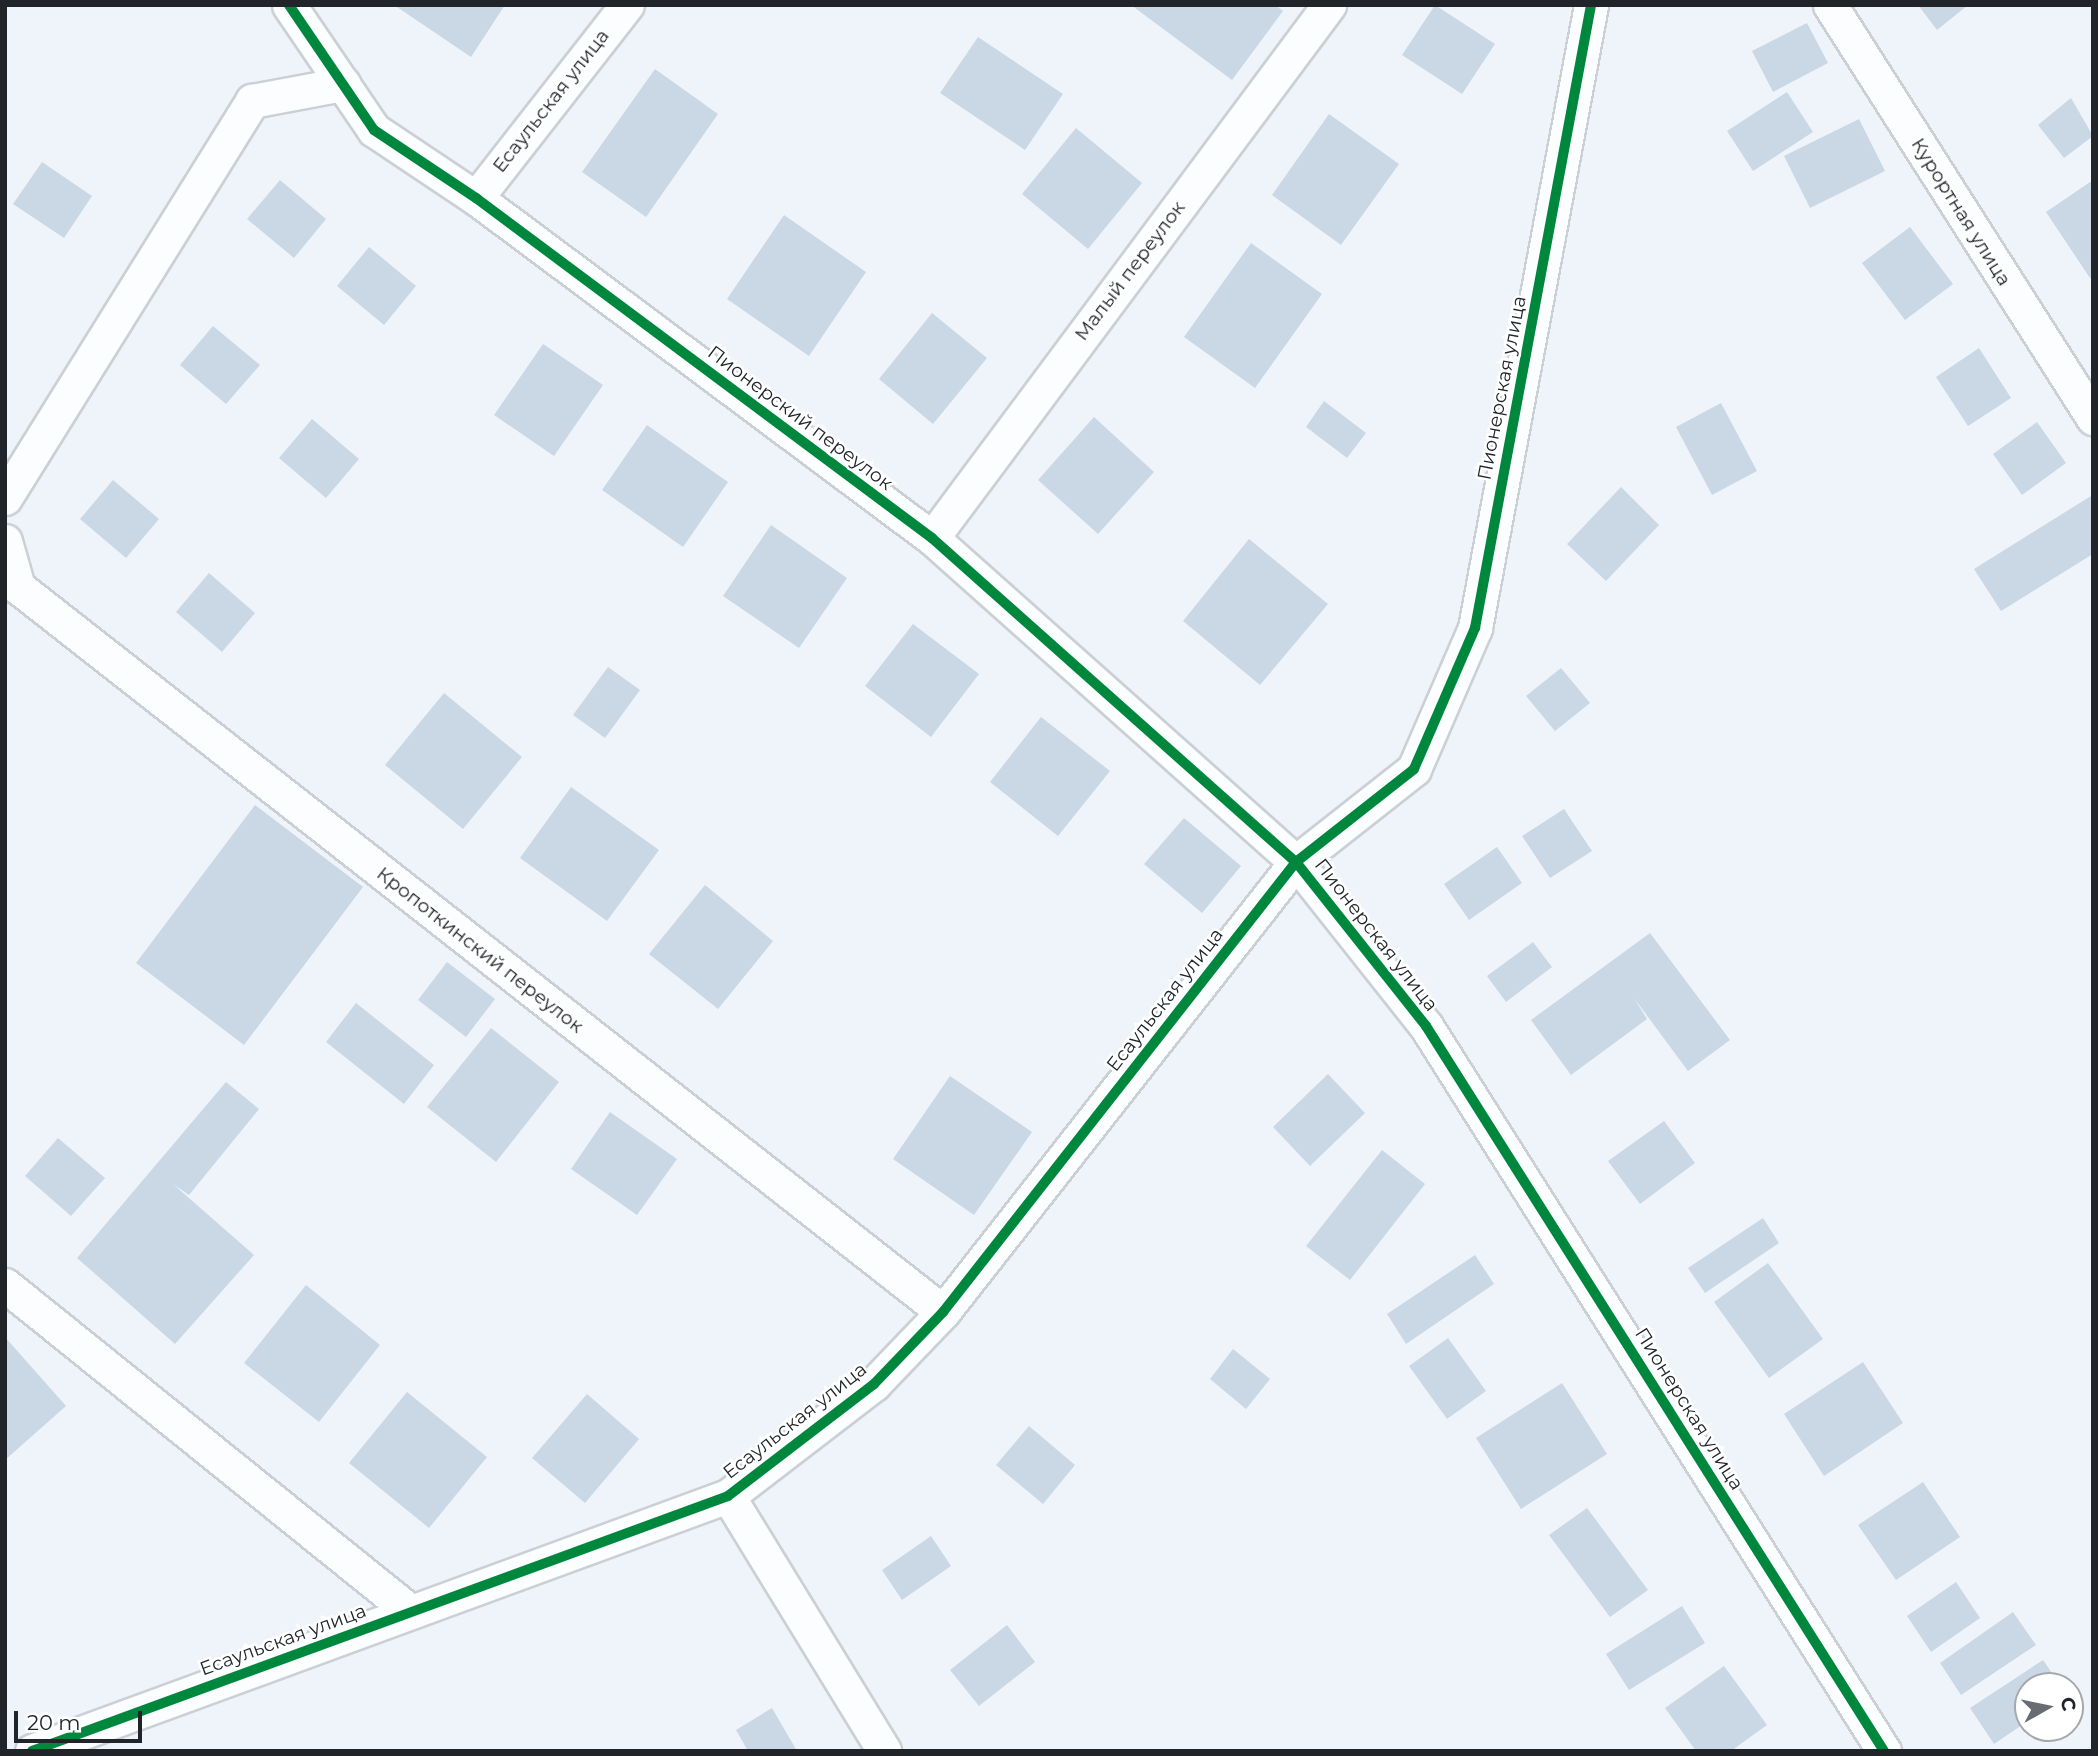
<!DOCTYPE html>
<html>
<head>
<meta charset="utf-8">
<style>
	body { margin:0 }
	#map { position:relative; width:2098px; height:1756px; overflow:hidden; background:#eef4fa; font-family:Montserrat,sans-serif }
	div>[style] { position:absolute }
	[style*='--x'] { left:calc(var(--x)*1px); top:calc(var(--y)*1px); width:calc(var(--w)*1px); rotate:calc(var(--a)*1deg) }
	.building>* { inset:0; background:#cad7e5 }
	.roads { filter:drop-shadow(2px 0 #cbd0d6) drop-shadow(-2px 0 #cbd0d6) drop-shadow(0 2px #cbd0d6) drop-shadow(0 -2px #cbd0d6) }
	.minor>* { height:33px; margin:-16.5px; padding:0 16.5px; transform-origin:16.5px; border-radius:16.5px; background:#fcfdfe }
	.cycleway>* { height:10px; margin:-5px; padding:0 5px; transform-origin:5px; border-radius:5px; background:#00873e }
	span { translate:-50% -50%; white-space:nowrap; text-align:center; line-height:1.15; -webkit-text-stroke:5px #fff; paint-order:stroke }
	.street-label { font-size:19px; color:#21252a }
	.frame { position:absolute; inset:0; border:7px solid #21252a; pointer-events:none }
	.north { position:absolute; left:2014px; top:1672px; width:70px; height:70px; box-sizing:border-box; background:#fff; border:2px solid #a6a8aa; border-radius:50%; rotate:81deg; font-size:19px; font-weight:700; line-height:28px; text-align:center; color:#21252a }
	.north::after { content:''; display:block; margin:auto; width:24px; height:32px; background:#696d73; clip-path:polygon(50% 0,100% 100%,50% 72%,0 100%) }
	.scale { position:absolute; left:14px; top:1711px; width:128px; height:32px; box-sizing:border-box; border:4px solid #21252a; border-top:0; padding-left:9px; font-size:21px; line-height:24px; white-space:nowrap; color:#21252a; -webkit-text-stroke:5px #fff; paint-order:stroke }
</style>
</head>
<body>
<div id="map">
	<div class="building">
		<i style="clip-path:polygon(394px 5px,505px 5px,471px 57px)"></i>
		<i style="clip-path:polygon(1131px 5px,1275px 5px,1283px 11px,1232px 80px)"></i>
		<i style="clip-path:polygon(1435px 5px,1495px 44px,1462px 94px,1402px 55px)"></i>
		<i style="clip-path:polygon(1918px 5px,1968px 5px,1937px 30px)"></i>
		<i style="clip-path:polygon(1807px 23px,1828px 63px,1773px 92px,1752px 51px)"></i>
		<i style="clip-path:polygon(978px 37px,1063px 94px,1025px 150px,940px 93px)"></i>
		<i style="clip-path:polygon(655px 69px,718px 114px,646px 217px,582px 172px)"></i>
		<i style="clip-path:polygon(1787px 92px,1813px 132px,1753px 171px,1727px 131px)"></i>
		<i style="clip-path:polygon(2071px 98px,2093px 136px,2064px 158px,2038px 125px)"></i>
		<i style="clip-path:polygon(1329px 114px,1399px 164px,1341px 245px,1272px 195px)"></i>
		<i style="clip-path:polygon(1859px 119px,1885px 171px,1810px 208px,1784px 156px)"></i>
		<i style="clip-path:polygon(1076px 128px,1142px 183px,1088px 249px,1022px 194px)"></i>
		<i style="clip-path:polygon(42px 162px,92px 196px,64px 238px,13px 204px)"></i>
		<i style="clip-path:polygon(280px 180px,326px 219px,294px 258px,247px 219px)"></i>
		<i style="clip-path:polygon(2093px 180px,2093px 276px,2090px 278px,2046px 212px)"></i>
		<i style="clip-path:polygon(784px 215px,866px 272px,809px 356px,727px 299px)"></i>
		<i style="clip-path:polygon(1910px 227px,1953px 284px,1905px 320px,1862px 263px)"></i>
		<i style="clip-path:polygon(1251px 243px,1322px 294px,1255px 388px,1184px 337px)"></i>
		<i style="clip-path:polygon(369px 247px,416px 286px,384px 325px,337px 286px)"></i>
		<i style="clip-path:polygon(932px 313px,987px 358px,933px 424px,879px 379px)"></i>
		<i style="clip-path:polygon(213px 326px,260px 365px,226px 404px,180px 365px)"></i>
		<i style="clip-path:polygon(543px 344px,603px 385px,554px 456px,494px 415px)"></i>
		<i style="clip-path:polygon(1979px 348px,2011px 398px,1968px 426px,1936px 377px)"></i>
		<i style="clip-path:polygon(1324px 401px,1366px 433px,1347px 458px,1306px 427px)"></i>
		<i style="clip-path:polygon(1721px 403px,1757px 471px,1712px 495px,1676px 427px)"></i>
		<i style="clip-path:polygon(1094px 417px,1154px 472px,1098px 534px,1038px 480px)"></i>
		<i style="clip-path:polygon(312px 419px,359px 459px,326px 498px,279px 458px)"></i>
		<i style="clip-path:polygon(2037px 422px,2066px 463px,2022px 495px,1993px 454px)"></i>
		<i style="clip-path:polygon(647px 425px,728px 482px,683px 547px,602px 490px)"></i>
		<i style="clip-path:polygon(113px 480px,159px 519px,126px 558px,80px 519px)"></i>
		<i style="clip-path:polygon(1621px 487px,1659px 525px,1606px 581px,1567px 544px)"></i>
		<i style="clip-path:polygon(2091px 496px,2093px 554px,2001px 611px,1974px 569px)"></i>
		<i style="clip-path:polygon(771px 525px,847px 578px,799px 648px,723px 596px)"></i>
		<i style="clip-path:polygon(1249px 539px,1328px 604px,1260px 685px,1183px 621px)"></i>
		<i style="clip-path:polygon(209px 573px,255px 613px,222px 652px,176px 612px)"></i>
		<i style="clip-path:polygon(913px 624px,979px 674px,931px 737px,865px 686px)"></i>
		<i style="clip-path:polygon(608px 667px,640px 690px,605px 738px,573px 715px)"></i>
		<i style="clip-path:polygon(1561px 668px,1590px 703px,1555px 731px,1526px 696px)"></i>
		<i style="clip-path:polygon(444px 693px,522px 757px,463px 829px,385px 765px)"></i>
		<i style="clip-path:polygon(1041px 717px,1110px 771px,1058px 836px,990px 782px)"></i>
		<i style="clip-path:polygon(571px 787px,659px 850px,607px 921px,520px 858px)"></i>
		<i style="clip-path:polygon(255px 805px,363px 887px,244px 1045px,136px 963px)"></i>
		<i style="clip-path:polygon(1564px 809px,1592px 851px,1550px 878px,1522px 836px)"></i>
		<i style="clip-path:polygon(1184px 818px,1241px 866px,1202px 913px,1144px 864px)"></i>
		<i style="clip-path:polygon(1497px 847px,1522px 883px,1469px 920px,1444px 884px)"></i>
		<i style="clip-path:polygon(705px 885px,773px 941px,718px 1009px,649px 954px)"></i>
		<i style="clip-path:polygon(1650px 933px,1730px 1040px,1688px 1071px,1634px 998px,1647px 1019px,1571px 1075px,1531px 1020px)"></i>
		<i style="clip-path:polygon(1533px 942px,1552px 967px,1506px 1002px,1487px 976px)"></i>
		<i style="clip-path:polygon(447px 962px,495px 999px,466px 1037px,418px 1000px)"></i>
		<i style="clip-path:polygon(356px 1003px,434px 1065px,404px 1104px,326px 1042px)"></i>
		<i style="clip-path:polygon(491px 1028px,559px 1082px,496px 1162px,427px 1107px)"></i>
		<i style="clip-path:polygon(1328px 1074px,1365px 1113px,1310px 1166px,1273px 1127px)"></i>
		<i style="clip-path:polygon(950px 1076px,1032px 1132px,974px 1215px,893px 1159px)"></i>
		<i style="clip-path:polygon(226px 1082px,259px 1109px,189px 1195px,173px 1184px,254px 1255px,175px 1344px,77px 1258px)"></i>
		<i style="clip-path:polygon(610px 1112px,677px 1159px,637px 1215px,571px 1169px)"></i>
		<i style="clip-path:polygon(1664px 1121px,1695px 1163px,1640px 1204px,1608px 1161px)"></i>
		<i style="clip-path:polygon(58px 1138px,105px 1178px,71px 1216px,25px 1176px)"></i>
		<i style="clip-path:polygon(1382px 1150px,1425px 1184px,1350px 1280px,1306px 1246px)"></i>
		<i style="clip-path:polygon(1763px 1218px,1779px 1243px,1705px 1293px,1688px 1268px)"></i>
		<i style="clip-path:polygon(1475px 1255px,1494px 1284px,1406px 1344px,1387px 1314px)"></i>
		<i style="clip-path:polygon(1768px 1263px,1823px 1339px,1769px 1378px,1714px 1302px)"></i>
		<i style="clip-path:polygon(306px 1285px,380px 1345px,319px 1422px,244px 1363px)"></i>
		<i style="clip-path:polygon(5px 1337px,66px 1406px,5px 1460px)"></i>
		<i style="clip-path:polygon(1448px 1338px,1486px 1391px,1447px 1419px,1409px 1366px)"></i>
		<i style="clip-path:polygon(1233px 1349px,1270px 1379px,1246px 1409px,1210px 1379px)"></i>
		<i style="clip-path:polygon(1863px 1362px,1903px 1423px,1824px 1476px,1784px 1414px)"></i>
		<i style="clip-path:polygon(1562px 1383px,1607px 1454px,1521px 1509px,1476px 1438px)"></i>
		<i style="clip-path:polygon(407px 1392px,487px 1457px,429px 1528px,349px 1463px)"></i>
		<i style="clip-path:polygon(587px 1394px,639px 1439px,585px 1503px,532px 1458px)"></i>
		<i style="clip-path:polygon(1029px 1426px,1075px 1465px,1043px 1504px,996px 1465px)"></i>
		<i style="clip-path:polygon(1923px 1482px,1960px 1537px,1896px 1580px,1858px 1525px)"></i>
		<i style="clip-path:polygon(1587px 1508px,1648px 1590px,1610px 1617px,1549px 1535px)"></i>
		<i style="clip-path:polygon(931px 1536px,951px 1566px,902px 1600px,882px 1570px)"></i>
		<i style="clip-path:polygon(1956px 1582px,1980px 1618px,1931px 1652px,1907px 1616px)"></i>
		<i style="clip-path:polygon(1682px 1606px,1705px 1643px,1629px 1690px,1606px 1654px)"></i>
		<i style="clip-path:polygon(2013px 1612px,2036px 1645px,1961px 1695px,1940px 1663px)"></i>
		<i style="clip-path:polygon(1007px 1625px,1035px 1662px,979px 1706px,950px 1670px)"></i>
		<i style="clip-path:polygon(2043px 1660px,2061px 1686px,2028px 1686px,2028px 1721px,1994px 1744px,1970px 1708px)"></i>
		<i style="clip-path:polygon(1724px 1666px,1767px 1725px,1731px 1751px,1696px 1751px,1665px 1708px)"></i>
		<i style="clip-path:polygon(772px 1708px,797px 1751px,748px 1751px,736px 1730px)"></i>
	</div>
	<div class="roads">
		<div class="minor">
			<i style="--x:289;--y:5;--w:151;--a:55.8"></i>
			<i style="--x:374;--y:130;--w:123;--a:33.7"></i>
			<i style="--x:476;--y:198;--w:569;--a:36.71"></i>
			<i style="--x:932;--y:538;--w:487;--a:41.7"></i>
			<i style="--x:1296;--y:862;--w:209;--a:51.6"></i>
			<i style="--x:1426;--y:1026;--w:858;--a:57.72"></i>
			<i style="--x:1830;--y:5;--w:490;--a:57.5"></i>
			<i style="--x:476;--y:198;--w:245;--a:-52"></i>
			<i style="--x:5;--y:498;--w:468;--a:-58.1"></i>
			<i style="--x:252;--y:101;--w:93;--a:-10.6"></i>
			<i style="--x:932;--y:538;--w:665;--a:-53.32"></i>
			<i style="--x:5;--y:541;--w:48;--a:74.2"></i>
			<i style="--x:18;--y:587;--w:1175;--a:38.09"></i>
			<i style="--x:5;--y:1285;--w:521;--a:38.85"></i>
			<i style="--x:728;--y:1496;--w:299;--a:58.5"></i>
			<i style="--x:32;--y:1751;--w:741;--a:-20.12"></i>
			<i style="--x:728;--y:1496;--w:184;--a:-37.5"></i>
			<i style="--x:874;--y:1384;--w:100;--a:-46.2"></i>
			<i style="--x:943;--y:1312;--w:572;--a:-51.89"></i>
			<i style="--x:1296;--y:862;--w:150;--a:-38.2"></i>
			<i style="--x:1414;--y:769;--w:154;--a:-66.6"></i>
			<i style="--x:1475;--y:628;--w:634;--a:-79.45"></i>
		</div>
	</div>
	<div class="cycleway">
		<i style="--x:289;--y:5;--w:151;--a:55.8"></i>
		<i style="--x:374;--y:130;--w:123;--a:33.7"></i>
		<i style="--x:476;--y:198;--w:569;--a:36.71"></i>
		<i style="--x:932;--y:538;--w:487;--a:41.7"></i>
		<i style="--x:1296;--y:862;--w:209;--a:51.6"></i>
		<i style="--x:1426;--y:1026;--w:858;--a:57.72"></i>
		<i style="--x:32;--y:1751;--w:741;--a:-20.12"></i>
		<i style="--x:728;--y:1496;--w:184;--a:-37.5"></i>
		<i style="--x:874;--y:1384;--w:100;--a:-46.2"></i>
		<i style="--x:943;--y:1312;--w:572;--a:-51.89"></i>
		<i style="--x:1296;--y:862;--w:150;--a:-38.2"></i>
		<i style="--x:1414;--y:769;--w:154;--a:-66.6"></i>
		<i style="--x:1475;--y:628;--w:634;--a:-79.45"></i>
	</div>
	<div class="street-label">
		<span style="left:551px;top:101px;rotate:-52deg">Есаульская улица</span>
		<span style="left:1961px;top:212px;rotate:58deg">Курортная улица</span>
		<span style="left:1130px;top:271px;rotate:-53deg">Малый переулок</span>
		<span style="left:1502px;top:388px;rotate:-79deg">Пионерская улица</span>
		<span style="left:800px;top:418px;rotate:37deg">Пионерский переулок</span>
		<span style="left:1376px;top:935px;rotate:52deg">Пионерская улица</span>
		<span style="left:480px;top:950px;rotate:38deg">Кропоткинский переулок</span>
		<span style="left:1165px;top:1000px;rotate:-52deg">Есаульская улица</span>
		<span style="left:1689px;top:1409px;rotate:58deg">Пионерская улица</span>
		<span style="left:795px;top:1421px;rotate:-38deg">Есаульская улица</span>
		<span style="left:283px;top:1640px;rotate:-20deg">Есаульская улица</span>
	</div>
	<div class="frame"></div>
	<div class="north">С</div>
	<div class="scale">20 m</div>
</div>
</body>
</html>
